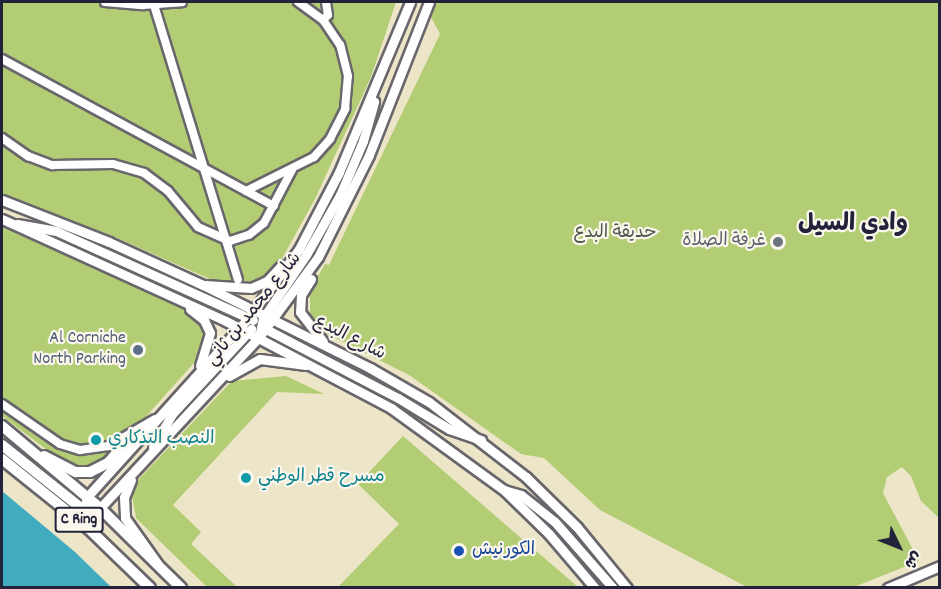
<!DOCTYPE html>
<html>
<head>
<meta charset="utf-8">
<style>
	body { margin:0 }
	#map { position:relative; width:941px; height:589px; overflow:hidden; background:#ece5c7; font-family:Dekko,"Playpen Sans Arabic",sans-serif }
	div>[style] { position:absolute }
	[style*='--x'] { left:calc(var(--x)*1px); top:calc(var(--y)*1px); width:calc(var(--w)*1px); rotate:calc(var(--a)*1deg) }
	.green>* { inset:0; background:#b2cd73 }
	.water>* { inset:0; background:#41acc0 }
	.roads { filter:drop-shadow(2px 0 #69666c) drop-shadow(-2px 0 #69666c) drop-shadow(0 2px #69666c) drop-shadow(0 -2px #69666c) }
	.minor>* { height:8px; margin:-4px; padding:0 4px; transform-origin:4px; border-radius:4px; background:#fff }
	.major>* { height:9px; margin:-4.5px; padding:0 4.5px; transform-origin:4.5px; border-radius:4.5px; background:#fff }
	.highway>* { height:10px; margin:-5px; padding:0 5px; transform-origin:5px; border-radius:5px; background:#fff }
	.dots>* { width:16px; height:16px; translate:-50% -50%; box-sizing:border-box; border:3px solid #fbf7ec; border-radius:50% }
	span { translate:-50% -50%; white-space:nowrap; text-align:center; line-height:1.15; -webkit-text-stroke:4.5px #fbf7ec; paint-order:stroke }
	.shield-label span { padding:2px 4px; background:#fbf7ec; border:2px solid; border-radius:4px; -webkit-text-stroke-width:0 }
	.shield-label { font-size:16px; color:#22223b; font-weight:700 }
	.park-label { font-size:18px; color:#4d554c }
	.worship-label { font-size:18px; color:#5b616d }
	.right { translate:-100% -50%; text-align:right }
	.street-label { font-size:18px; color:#22223b }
	.service-label { font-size:18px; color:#4e5e75 }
	.culture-label { font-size:18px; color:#0d838f }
	.left { translate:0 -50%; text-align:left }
	.transit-label { font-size:18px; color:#164399 }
	.district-label { font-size:24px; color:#22223b; font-weight:700 }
	.frame { position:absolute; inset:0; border:3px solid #22223b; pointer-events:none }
	.north { position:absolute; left:869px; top:517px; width:60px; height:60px; -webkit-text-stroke:4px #fbf7ec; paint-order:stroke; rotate:133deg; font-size:16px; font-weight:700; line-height:24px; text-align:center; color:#22223b }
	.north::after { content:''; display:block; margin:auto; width:21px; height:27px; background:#22223b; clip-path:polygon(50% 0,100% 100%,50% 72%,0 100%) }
</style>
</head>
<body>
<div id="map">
	<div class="green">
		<i style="clip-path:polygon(2px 2px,396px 2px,371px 77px,315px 199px,279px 264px,266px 277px,250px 285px,219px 283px,110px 235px,2px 196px)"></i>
		<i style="clip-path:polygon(435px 2px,939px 2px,939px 518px,921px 501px,911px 476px,902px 467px,887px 477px,883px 493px,919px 561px,854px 587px,747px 587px,600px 510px,544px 458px,521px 454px,409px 375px,319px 330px,310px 314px,310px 290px,325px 264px,329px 265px,440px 34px,430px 15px)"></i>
		<i style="clip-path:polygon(2px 224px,138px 284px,191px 312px,206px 328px,203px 353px,114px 452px,97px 466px,80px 468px,55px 456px,2px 416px)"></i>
		<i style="clip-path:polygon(286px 376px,324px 394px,277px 392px,173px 505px,201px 532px,191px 544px,237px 587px,207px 587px,136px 518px,132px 496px,138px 480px,232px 381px)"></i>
		<i style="clip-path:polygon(403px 436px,521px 538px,578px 587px,338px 587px,399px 524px,358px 484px)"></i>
	</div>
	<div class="water">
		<i style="clip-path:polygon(2px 491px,75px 552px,111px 587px,2px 587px)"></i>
	</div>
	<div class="roads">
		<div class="minor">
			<i style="--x:105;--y:2;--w:38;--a:5"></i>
			<i style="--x:143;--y:5;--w:39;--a:-4"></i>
			<i style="--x:154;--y:5;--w:287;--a:73"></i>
			<i style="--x:323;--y:20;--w:7;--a:-45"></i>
			<i style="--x:328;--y:15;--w:13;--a:-99"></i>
			<i style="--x:2;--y:59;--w:309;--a:28.4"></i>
			<i style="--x:2;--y:138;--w:32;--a:35"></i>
			<i style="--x:28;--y:156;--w:26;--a:21"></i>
			<i style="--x:52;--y:165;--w:61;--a:-0.9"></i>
			<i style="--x:113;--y:164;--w:32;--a:16"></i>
			<i style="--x:144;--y:173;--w:30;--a:37"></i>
			<i style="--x:168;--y:191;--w:47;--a:50.2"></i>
			<i style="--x:198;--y:227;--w:35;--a:24"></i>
			<i style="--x:230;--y:241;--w:20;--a:-18"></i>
			<i style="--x:249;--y:235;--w:19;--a:-39"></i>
			<i style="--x:264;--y:223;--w:60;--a:-62.2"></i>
			<i style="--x:246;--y:191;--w:76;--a:-26.6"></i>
			<i style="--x:314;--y:157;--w:24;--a:-48"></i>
			<i style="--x:330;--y:139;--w:34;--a:-63"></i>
			<i style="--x:345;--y:109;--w:33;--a:-85"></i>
			<i style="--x:348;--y:76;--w:32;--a:-104"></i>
			<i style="--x:340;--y:45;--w:30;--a:-124"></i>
			<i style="--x:323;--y:20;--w:31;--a:-144"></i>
			<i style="--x:2;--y:404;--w:70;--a:34.6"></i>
			<i style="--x:60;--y:444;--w:21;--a:17"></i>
			<i style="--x:80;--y:450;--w:29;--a:-8"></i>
			<i style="--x:109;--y:446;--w:53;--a:-30.4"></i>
		</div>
		<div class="major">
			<i style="--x:2;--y:200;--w:115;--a:21.4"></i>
			<i style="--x:109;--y:242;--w:103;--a:24.6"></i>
			<i style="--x:203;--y:285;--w:186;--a:26.4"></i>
			<i style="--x:370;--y:368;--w:68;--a:30"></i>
			<i style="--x:429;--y:402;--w:123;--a:37.7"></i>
			<i style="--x:526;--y:477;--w:71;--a:44.4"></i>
			<i style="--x:577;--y:527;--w:79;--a:50.7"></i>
			<i style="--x:2;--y:219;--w:246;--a:24.5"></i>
			<i style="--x:226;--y:321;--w:187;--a:27.8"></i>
			<i style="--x:391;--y:408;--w:140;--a:36"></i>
			<i style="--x:504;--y:490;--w:63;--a:44.4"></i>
			<i style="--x:549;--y:534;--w:71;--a:49.6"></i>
			<i style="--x:17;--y:224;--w:40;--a:10"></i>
			<i style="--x:56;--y:231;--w:216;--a:24.3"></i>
			<i style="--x:311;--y:279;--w:19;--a:122"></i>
			<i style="--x:301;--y:295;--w:17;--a:93"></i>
			<i style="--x:300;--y:312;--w:37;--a:52"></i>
			<i style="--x:205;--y:285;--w:46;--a:3.7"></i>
			<i style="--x:251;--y:288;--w:17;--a:-24"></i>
			<i style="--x:267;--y:281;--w:22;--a:-47"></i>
			<i style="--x:190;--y:309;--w:18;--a:38"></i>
			<i style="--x:204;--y:320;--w:14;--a:65"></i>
			<i style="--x:210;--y:333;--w:34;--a:107"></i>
			<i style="--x:262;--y:327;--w:153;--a:27.6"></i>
			<i style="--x:398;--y:398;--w:60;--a:31.3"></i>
			<i style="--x:449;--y:429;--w:34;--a:19"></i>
			<i style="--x:259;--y:337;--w:19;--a:-78"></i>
			<i style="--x:263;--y:318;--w:76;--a:-55.7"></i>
			<i style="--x:306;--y:255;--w:69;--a:-60.5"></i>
			<i style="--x:340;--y:195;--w:59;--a:-66.9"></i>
			<i style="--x:363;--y:141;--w:41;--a:-74.2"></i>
			<i style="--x:229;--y:376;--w:35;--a:-29"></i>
			<i style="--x:260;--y:359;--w:46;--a:7.4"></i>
			<i style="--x:153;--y:447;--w:39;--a:-60"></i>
			<i style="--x:173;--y:413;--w:115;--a:-47.1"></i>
			<i style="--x:131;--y:480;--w:18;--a:112"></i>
			<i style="--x:124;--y:497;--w:21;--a:87"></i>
			<i style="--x:125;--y:518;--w:55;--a:54.6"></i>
			<i style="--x:504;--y:490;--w:18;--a:16"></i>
			<i style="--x:521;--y:495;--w:43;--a:38.5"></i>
			<i style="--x:555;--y:522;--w:88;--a:48.7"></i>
			<i style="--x:100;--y:508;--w:233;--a:-47.1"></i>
			<i style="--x:259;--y:337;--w:99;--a:-53.6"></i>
			<i style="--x:318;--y:257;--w:114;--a:-63.4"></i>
			<i style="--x:369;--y:155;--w:164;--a:-68.6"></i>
			<i style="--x:89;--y:528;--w:19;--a:-106"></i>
			<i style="--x:84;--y:510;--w:13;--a:-77"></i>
			<i style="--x:87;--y:497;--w:241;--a:-48"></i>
			<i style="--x:248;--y:318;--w:86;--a:-53.5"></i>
			<i style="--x:299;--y:249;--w:87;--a:-62.5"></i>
			<i style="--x:339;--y:172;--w:184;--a:-67.3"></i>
			<i style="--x:888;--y:588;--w:56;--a:-22.9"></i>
		</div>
		<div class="highway">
			<i style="--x:2;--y:426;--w:128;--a:39.9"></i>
			<i style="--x:100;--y:508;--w:114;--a:44.6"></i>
			<i style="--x:2;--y:445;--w:101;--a:38.6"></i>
			<i style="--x:81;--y:508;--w:19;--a:0"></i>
			<i style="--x:44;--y:456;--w:36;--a:27"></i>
			<i style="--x:76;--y:472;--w:14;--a:0"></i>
			<i style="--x:90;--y:472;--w:20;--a:-27"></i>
			<i style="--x:108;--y:463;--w:35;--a:-49"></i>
			<i style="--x:131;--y:437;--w:12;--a:-14"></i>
			<i style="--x:2;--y:459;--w:112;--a:38.8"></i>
			<i style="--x:89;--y:529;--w:85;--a:44"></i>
		</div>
	</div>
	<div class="dots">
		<i style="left:778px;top:242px;background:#6b7280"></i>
		<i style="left:138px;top:350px;background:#5c6f8a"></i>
		<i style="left:96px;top:440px;background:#0f9aa8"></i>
		<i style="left:246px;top:478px;background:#0f9aa8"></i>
		<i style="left:459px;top:551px;background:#1a4fb4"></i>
	</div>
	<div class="shield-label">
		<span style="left:79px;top:520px">C Ring</span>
	</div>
	<div class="park-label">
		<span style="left:615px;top:234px">حديقة البدع</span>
	</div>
	<div class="worship-label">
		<span class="right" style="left:766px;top:242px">غرفة الصلاة</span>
	</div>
	<div class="street-label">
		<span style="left:255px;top:310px;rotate:-51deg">شارع محمد بن ثاني</span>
		<span style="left:349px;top:339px;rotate:27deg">شارع البدع</span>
	</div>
	<div class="service-label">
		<span class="right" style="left:126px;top:350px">Al Corniche<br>North Parking</span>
	</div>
	<div class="culture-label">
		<span class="left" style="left:108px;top:440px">النصب التذكاري</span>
		<span class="left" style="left:258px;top:478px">مسرح قطر الوطني</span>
	</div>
	<div class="transit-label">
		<span class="left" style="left:472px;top:551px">الكورنيش</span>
	</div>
	<div class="district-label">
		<span style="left:853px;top:226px">وادي السيل</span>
	</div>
	<div class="frame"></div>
	<div class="north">ش</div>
</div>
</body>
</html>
